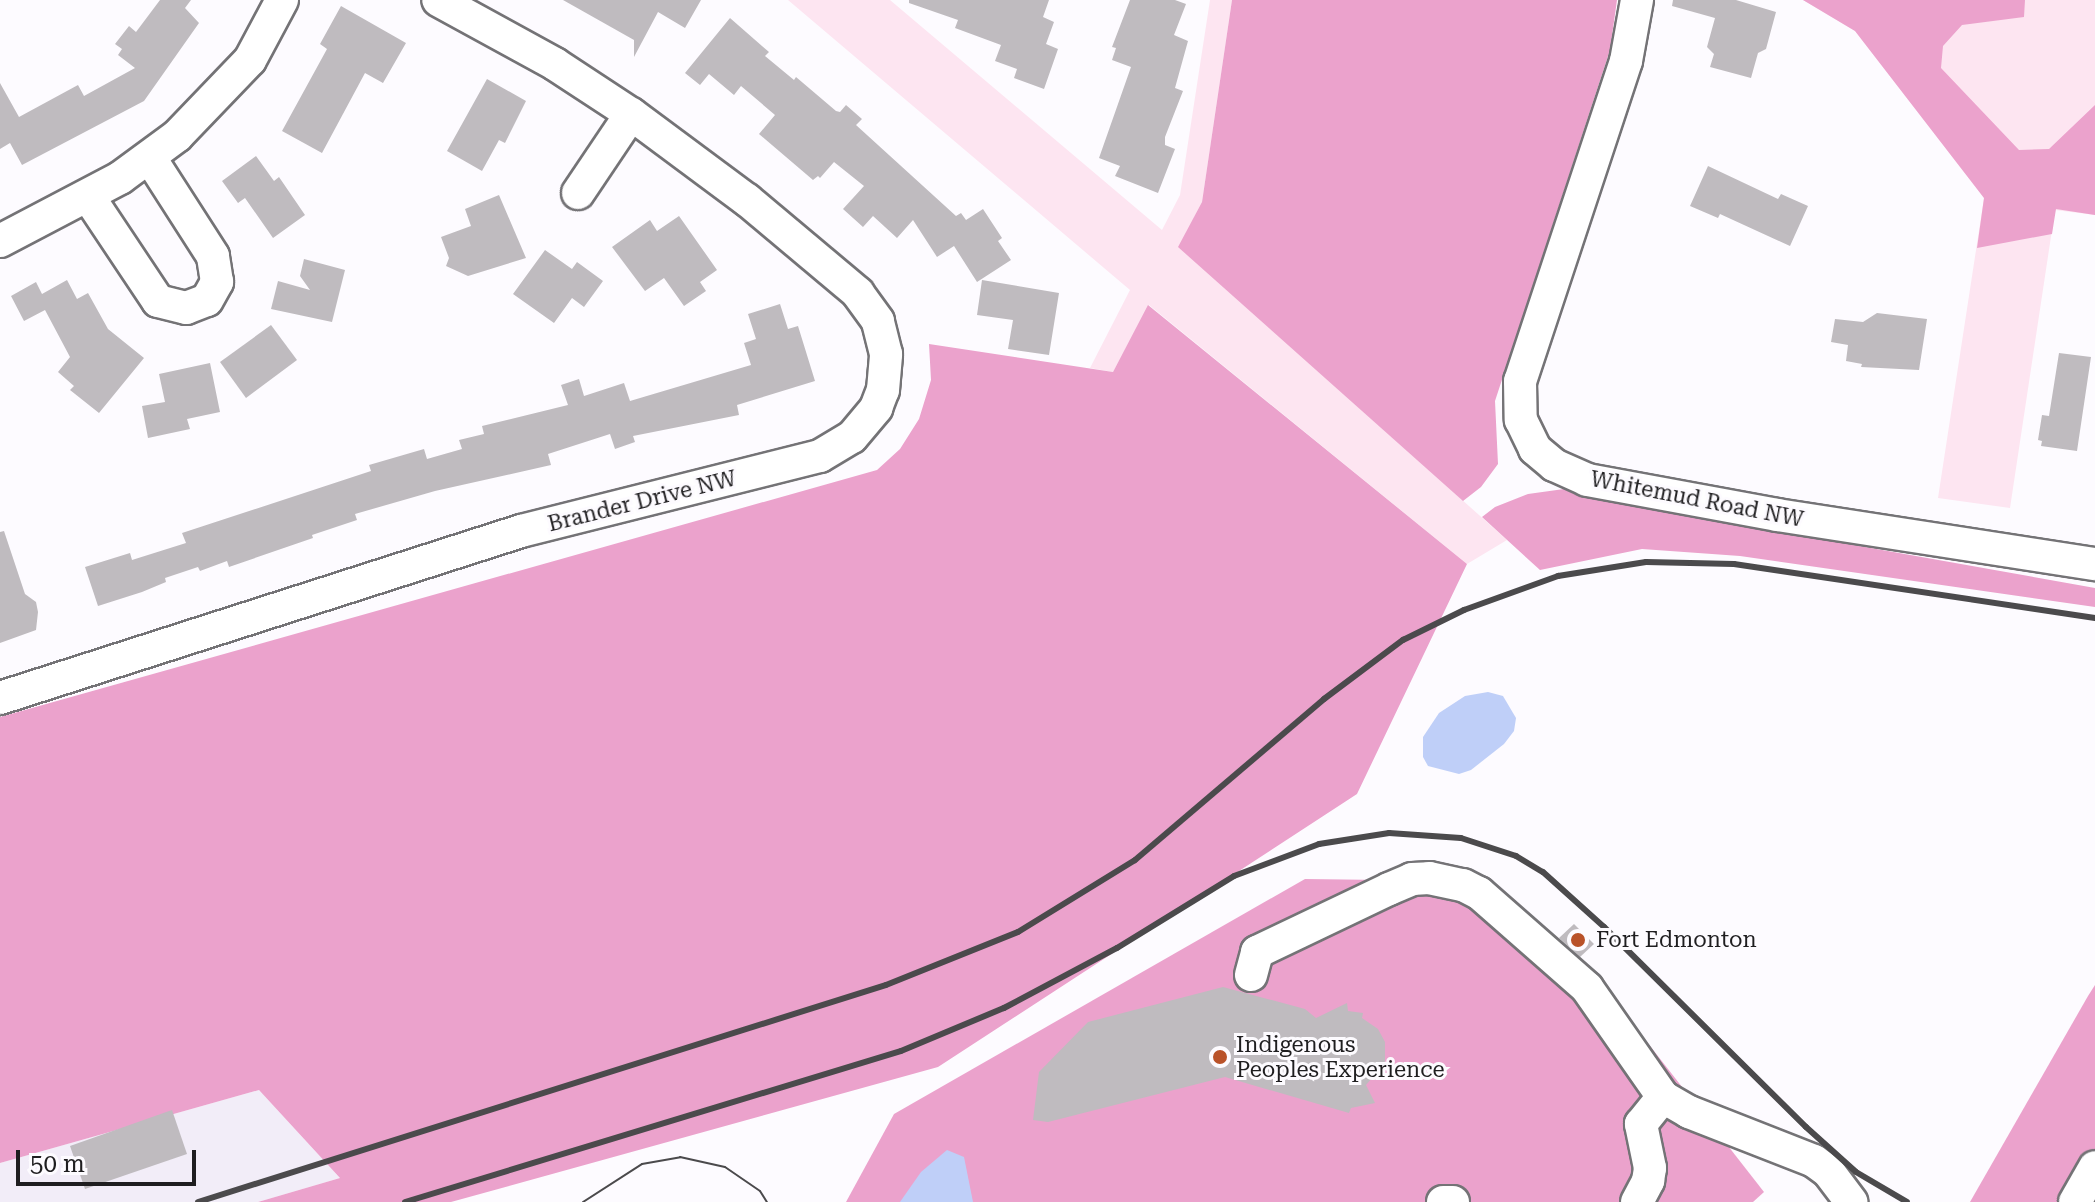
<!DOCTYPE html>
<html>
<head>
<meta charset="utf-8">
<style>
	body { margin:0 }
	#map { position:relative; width:2095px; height:1202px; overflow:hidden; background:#fdfbff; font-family:"Roboto Serif",serif }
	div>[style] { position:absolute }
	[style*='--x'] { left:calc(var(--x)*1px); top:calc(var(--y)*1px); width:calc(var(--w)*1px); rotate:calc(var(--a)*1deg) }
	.built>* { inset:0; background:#f2edf8 }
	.green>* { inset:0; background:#fde5f1 }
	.forest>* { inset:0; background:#eba2cc }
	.water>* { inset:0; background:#bfcff8 }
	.building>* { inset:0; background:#bfbbbf }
	.roads { filter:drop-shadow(2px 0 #747376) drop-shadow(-2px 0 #747376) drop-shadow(0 2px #747376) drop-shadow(0 -2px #747376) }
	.minor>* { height:32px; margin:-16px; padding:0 16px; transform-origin:16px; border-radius:16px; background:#fff }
	.tram>* { height:2px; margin:-1px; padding:0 1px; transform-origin:1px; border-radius:1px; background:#4b4a4c }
	.rail>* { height:6px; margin:-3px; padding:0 3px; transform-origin:3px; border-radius:3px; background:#4b4a4c }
	.dots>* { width:22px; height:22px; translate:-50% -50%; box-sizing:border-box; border:4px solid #fdfbff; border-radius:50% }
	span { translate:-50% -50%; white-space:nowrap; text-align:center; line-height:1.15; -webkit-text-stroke:6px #fdfbff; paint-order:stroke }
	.street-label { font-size:22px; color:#1f1e20 }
	.poi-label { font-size:22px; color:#1f1e20 }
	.left { translate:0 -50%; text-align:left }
	.scale { position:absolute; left:16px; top:1150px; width:180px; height:36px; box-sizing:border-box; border:4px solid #1f1e20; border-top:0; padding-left:10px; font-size:24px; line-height:28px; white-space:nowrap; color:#1f1e20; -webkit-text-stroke:6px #fdfbff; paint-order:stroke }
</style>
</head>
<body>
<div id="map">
	<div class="built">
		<i style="clip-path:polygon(259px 1090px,340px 1178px,258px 1202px,0 1202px,0 1163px)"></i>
	</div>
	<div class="green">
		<i style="clip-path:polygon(788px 0,890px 0,1162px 230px,1180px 195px,1210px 0,1232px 0,1202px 202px,1179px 247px,1507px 540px,1467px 564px,1149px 305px,1113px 372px,1090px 368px,1130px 290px)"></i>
		<i style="clip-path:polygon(1803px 0,2095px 0,2095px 215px,2055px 210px,2010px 508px,1938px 498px,1984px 198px,1855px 31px)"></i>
	</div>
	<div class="forest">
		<i style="clip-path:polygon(1232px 0,1617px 0,1610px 50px,1495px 401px,1498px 464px,1481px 487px,1463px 501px,1178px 247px,1202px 202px)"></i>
		<i style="clip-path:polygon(1803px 0,2025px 0,2024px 17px,1962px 25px,1943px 46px,1941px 68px,2019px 150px,2049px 149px,2095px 105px,2095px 215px,2056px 209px,2052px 234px,1977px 248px,1984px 198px,1855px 31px)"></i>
		<i style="clip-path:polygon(1148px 305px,1467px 564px,1357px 794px,938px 1067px,451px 1202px,258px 1202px,340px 1178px,259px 1090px,0 1163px,0 717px,877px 470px,900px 449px,919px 419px,931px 380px,929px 344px,1113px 372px)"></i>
		<i style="clip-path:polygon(1564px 489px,1579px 496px,2095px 588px,2095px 607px,1740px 556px,1642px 549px,1540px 570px,1482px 517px,1495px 507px,1528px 494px)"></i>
		<i style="clip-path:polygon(1305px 879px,1384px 880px,1451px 892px,1597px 978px,1764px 1192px,1753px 1202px,846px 1202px,894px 1114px)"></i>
		<i style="clip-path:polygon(2095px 985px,2095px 1202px,1970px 1202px,2088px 996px)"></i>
	</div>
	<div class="water">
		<i style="clip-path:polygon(1488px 692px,1503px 696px,1516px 718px,1514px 731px,1504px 744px,1471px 770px,1459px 774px,1428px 766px,1423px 757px,1423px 737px,1439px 713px,1465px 696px)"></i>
		<i style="clip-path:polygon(947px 1150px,964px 1157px,973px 1202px,900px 1202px,921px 1172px)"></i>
	</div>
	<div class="building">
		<i style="clip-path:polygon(160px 0,191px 0,185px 8px,199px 23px,144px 101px,22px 165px,10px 143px,0 149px,0 83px,19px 117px,78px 85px,84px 96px,135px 68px,118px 55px,122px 49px,115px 44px,129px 26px,136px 32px)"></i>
		<i style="clip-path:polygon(563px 0,701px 0,685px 28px,658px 12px,634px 57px,634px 40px)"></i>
		<i style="clip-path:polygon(909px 0,1049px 0,1043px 17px,1054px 22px,1046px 44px,1058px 49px,1044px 89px,1014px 78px,1017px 69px,995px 61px,1001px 45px,955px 28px,958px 20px,909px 3px)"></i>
		<i style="clip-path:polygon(1130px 0,1175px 0,1186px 4px,1174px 35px,1188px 41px,1175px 88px,1183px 91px,1165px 137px,1165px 145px,1175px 149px,1158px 193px,1115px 176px,1120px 166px,1099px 158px,1131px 67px,1112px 60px,1116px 48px,1112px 47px)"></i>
		<i style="clip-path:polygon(1673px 0,1736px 0,1776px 12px,1766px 49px,1758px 53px,1751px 78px,1710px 67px,1714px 54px,1707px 47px,1715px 18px,1672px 6px)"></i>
		<i style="clip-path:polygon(341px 6px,406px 43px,383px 83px,365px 73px,322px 153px,282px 131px,327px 49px,320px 44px)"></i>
		<i style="clip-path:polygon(730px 18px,769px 52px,765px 56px,794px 80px,796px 77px,836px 111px,840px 112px,846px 105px,862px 119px,856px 125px,956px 216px,961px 213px,966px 220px,983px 209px,1002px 238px,998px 241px,1011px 260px,977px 282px,954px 246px,937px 257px,913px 220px,897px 238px,873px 216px,863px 227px,843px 209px,864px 186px,834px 162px,820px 178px,818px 176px,813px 180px,759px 134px,775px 115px,741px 86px,734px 95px,709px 74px,700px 85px,685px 73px)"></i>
		<i style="clip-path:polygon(487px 79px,526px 101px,505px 143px,499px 140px,482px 171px,447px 151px)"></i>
		<i style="clip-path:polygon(256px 156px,274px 181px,279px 177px,305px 215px,273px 238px,245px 198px,238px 203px,222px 181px)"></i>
		<i style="clip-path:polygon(1708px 166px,1778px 199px,1781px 194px,1808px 206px,1790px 246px,1720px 214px,1718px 218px,1690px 206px)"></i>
		<i style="clip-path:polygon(499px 195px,526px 258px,468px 276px,446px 266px,449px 258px,441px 237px,471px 226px,465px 209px)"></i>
		<i style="clip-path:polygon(679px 216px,717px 270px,700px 282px,706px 291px,684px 306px,664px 278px,645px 291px,612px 247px,650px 220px,657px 231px)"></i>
		<i style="clip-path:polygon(545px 250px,572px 269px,577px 262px,603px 281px,584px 307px,572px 298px,554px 323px,513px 294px)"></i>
		<i style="clip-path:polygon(304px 259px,345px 270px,332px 322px,271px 309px,278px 281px,310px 290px,300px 276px)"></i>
		<i style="clip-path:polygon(67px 280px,77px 299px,88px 293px,108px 329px,144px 358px,99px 413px,70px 390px,74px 386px,58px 372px,70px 357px,45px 310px,24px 321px,11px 296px,36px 282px,42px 294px)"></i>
		<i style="clip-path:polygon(982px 280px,1059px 293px,1049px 355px,1008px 349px,1013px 320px,977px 315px)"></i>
		<i style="clip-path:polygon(780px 304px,788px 329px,798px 326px,815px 381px,737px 405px,739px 415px,633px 436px,635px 442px,615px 449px,610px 434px,548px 454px,551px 465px,435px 491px,355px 514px,357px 520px,312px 535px,313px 538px,229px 567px,227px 561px,200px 571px,198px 567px,165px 578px,166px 582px,142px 592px,98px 606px,85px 567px,130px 553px,132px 560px,186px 543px,182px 533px,371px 471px,369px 465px,424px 449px,427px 459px,462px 449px,459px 440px,484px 434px,482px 426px,568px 405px,561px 385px,579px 379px,584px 396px,624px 383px,630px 401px,751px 365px,744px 343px,756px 339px,748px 314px)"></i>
		<i style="clip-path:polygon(1877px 313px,1927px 319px,1919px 370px,1861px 367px,1862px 364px,1846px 361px,1848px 345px,1831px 342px,1835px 319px,1863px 322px)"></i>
		<i style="clip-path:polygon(271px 325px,297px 360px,246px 398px,220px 362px)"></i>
		<i style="clip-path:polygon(2059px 353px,2091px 357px,2077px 451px,2041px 446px,2042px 441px,2038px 440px,2042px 415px,2049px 416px)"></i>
		<i style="clip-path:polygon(210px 363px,220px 412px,187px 419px,190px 429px,148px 438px,142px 406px,165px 402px,159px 374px)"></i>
		<i style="clip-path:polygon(4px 531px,25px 594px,36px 602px,38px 612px,36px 630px,0 643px,0 532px)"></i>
		<i style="clip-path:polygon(1574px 924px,1594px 944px,1580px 957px,1559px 938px)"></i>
		<i style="clip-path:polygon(1223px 987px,1305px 1009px,1316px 1018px,1347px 1003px,1348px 1011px,1363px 1013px,1362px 1018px,1378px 1029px,1385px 1042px,1385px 1063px,1366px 1085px,1375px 1103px,1351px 1108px,1349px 1113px,1225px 1077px,1048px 1122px,1033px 1120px,1039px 1072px,1088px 1022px)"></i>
		<i style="clip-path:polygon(172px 1110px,187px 1154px,85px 1189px,70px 1146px)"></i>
	</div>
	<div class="roads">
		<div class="minor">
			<i style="--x:1637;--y:0;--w:62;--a:100.2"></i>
			<i style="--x:1626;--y:61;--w:337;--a:108.3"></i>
			<i style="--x:1520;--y:381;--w:39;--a:89"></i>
			<i style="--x:1521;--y:420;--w:32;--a:64"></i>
			<i style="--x:1535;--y:449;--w:25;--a:40"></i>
			<i style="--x:1554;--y:465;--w:36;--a:24"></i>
			<i style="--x:1587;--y:480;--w:193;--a:10.4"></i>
			<i style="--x:1777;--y:515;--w:322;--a:8.8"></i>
			<i style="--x:578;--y:193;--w:95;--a:-56.1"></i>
			<i style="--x:88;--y:196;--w:126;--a:56.3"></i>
			<i style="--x:158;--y:301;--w:29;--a:14"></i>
			<i style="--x:186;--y:308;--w:22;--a:-21"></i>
			<i style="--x:207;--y:300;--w:21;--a:-61"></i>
			<i style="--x:217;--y:282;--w:26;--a:-99"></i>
			<i style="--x:213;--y:256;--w:117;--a:-122.7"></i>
			<i style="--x:0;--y:241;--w:136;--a:-27.7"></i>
			<i style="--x:120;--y:178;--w:71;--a:-36.4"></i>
			<i style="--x:177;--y:136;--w:105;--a:-46.2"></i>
			<i style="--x:250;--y:60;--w:68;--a:-61.9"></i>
			<i style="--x:0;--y:698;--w:547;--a:-17.77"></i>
			<i style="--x:521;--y:531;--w:308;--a:-14.1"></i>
			<i style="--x:820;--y:456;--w:37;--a:-31"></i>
			<i style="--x:852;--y:437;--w:38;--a:-50"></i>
			<i style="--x:876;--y:408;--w:19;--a:-69"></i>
			<i style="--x:883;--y:390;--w:36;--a:-85"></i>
			<i style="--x:886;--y:354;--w:34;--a:-104"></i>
			<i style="--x:878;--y:321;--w:34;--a:-126"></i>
			<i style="--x:858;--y:293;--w:145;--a:-140"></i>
			<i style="--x:747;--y:200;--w:144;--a:-143.4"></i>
			<i style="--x:631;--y:114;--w:91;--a:-146.7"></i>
			<i style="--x:555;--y:64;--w:133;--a:-151.3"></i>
			<i style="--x:1251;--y:975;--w:24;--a:-75"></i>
			<i style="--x:1257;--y:952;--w:146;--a:-25.5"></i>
			<i style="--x:1389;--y:889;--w:25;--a:-23"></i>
			<i style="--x:1412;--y:879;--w:17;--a:-3"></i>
			<i style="--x:1429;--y:878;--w:35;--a:12"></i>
			<i style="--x:1463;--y:885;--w:18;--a:27"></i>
			<i style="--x:1479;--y:893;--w:144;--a:41.3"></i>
			<i style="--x:1587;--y:988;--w:133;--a:55.1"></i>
			<i style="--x:1663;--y:1097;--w:30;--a:30"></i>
			<i style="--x:1689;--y:1112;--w:134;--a:21.4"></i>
			<i style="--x:1814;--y:1161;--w:17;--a:36"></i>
			<i style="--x:1828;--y:1171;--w:39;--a:53"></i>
			<i style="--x:1443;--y:1202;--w:10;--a:0"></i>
			<i style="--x:1637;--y:1202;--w:24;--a:-62"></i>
			<i style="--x:1648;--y:1181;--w:13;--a:-81"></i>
			<i style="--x:1650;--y:1168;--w:45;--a:-101.6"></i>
			<i style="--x:1641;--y:1124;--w:35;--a:-51"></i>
			<i style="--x:2075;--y:1202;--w:40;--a:-60.3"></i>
		</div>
	</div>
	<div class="tram">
		<i style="--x:583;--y:1202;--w:70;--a:-32.8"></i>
		<i style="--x:642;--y:1164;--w:39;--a:-10"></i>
		<i style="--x:680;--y:1157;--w:46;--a:12.5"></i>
		<i style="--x:725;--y:1167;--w:42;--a:34.4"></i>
		<i style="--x:760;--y:1191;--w:13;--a:58"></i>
	</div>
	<div class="rail">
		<i style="--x:198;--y:1202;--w:721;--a:-17.51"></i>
		<i style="--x:886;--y:985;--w:142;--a:-21.9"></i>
		<i style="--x:1018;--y:932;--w:137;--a:-31.6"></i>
		<i style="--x:1135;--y:860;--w:248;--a:-40.4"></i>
		<i style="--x:1324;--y:699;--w:99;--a:-36.8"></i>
		<i style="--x:1403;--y:640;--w:68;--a:-26.2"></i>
		<i style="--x:1464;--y:610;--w:100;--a:-19.9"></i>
		<i style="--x:1558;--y:576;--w:89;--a:-9"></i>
		<i style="--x:1646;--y:562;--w:88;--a:1.3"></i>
		<i style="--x:1734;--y:564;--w:365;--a:8.5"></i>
		<i style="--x:405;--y:1202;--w:518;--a:-16.93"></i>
		<i style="--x:901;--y:1051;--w:112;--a:-22.7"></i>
		<i style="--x:1004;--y:1008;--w:128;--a:-28"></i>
		<i style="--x:1117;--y:948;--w:137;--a:-31.6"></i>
		<i style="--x:1234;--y:876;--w:91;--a:-20.6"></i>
		<i style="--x:1319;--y:844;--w:71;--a:-8.9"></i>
		<i style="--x:1389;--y:833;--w:72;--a:4"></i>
		<i style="--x:1461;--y:838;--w:58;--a:18.1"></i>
		<i style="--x:1516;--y:856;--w:31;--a:31"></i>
		<i style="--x:1543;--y:872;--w:82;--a:42"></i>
		<i style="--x:1604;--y:927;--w:284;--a:44.7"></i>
		<i style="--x:1806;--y:1127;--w:67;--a:42"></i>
		<i style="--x:1856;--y:1172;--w:59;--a:30.5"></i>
	</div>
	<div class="dots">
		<i style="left:1578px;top:940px;background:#b95229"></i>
		<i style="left:1220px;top:1057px;background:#b95229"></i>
	</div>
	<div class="street-label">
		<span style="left:1697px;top:499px;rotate:11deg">Whitemud Road NW</span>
		<span style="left:642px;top:501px;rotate:-14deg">Brander Drive NW</span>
	</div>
	<div class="poi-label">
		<span class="left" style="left:1596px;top:940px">Fort Edmonton</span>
		<span class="left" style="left:1236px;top:1057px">Indigenous<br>Peoples Experience</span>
	</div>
	<div class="scale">50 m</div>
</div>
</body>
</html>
